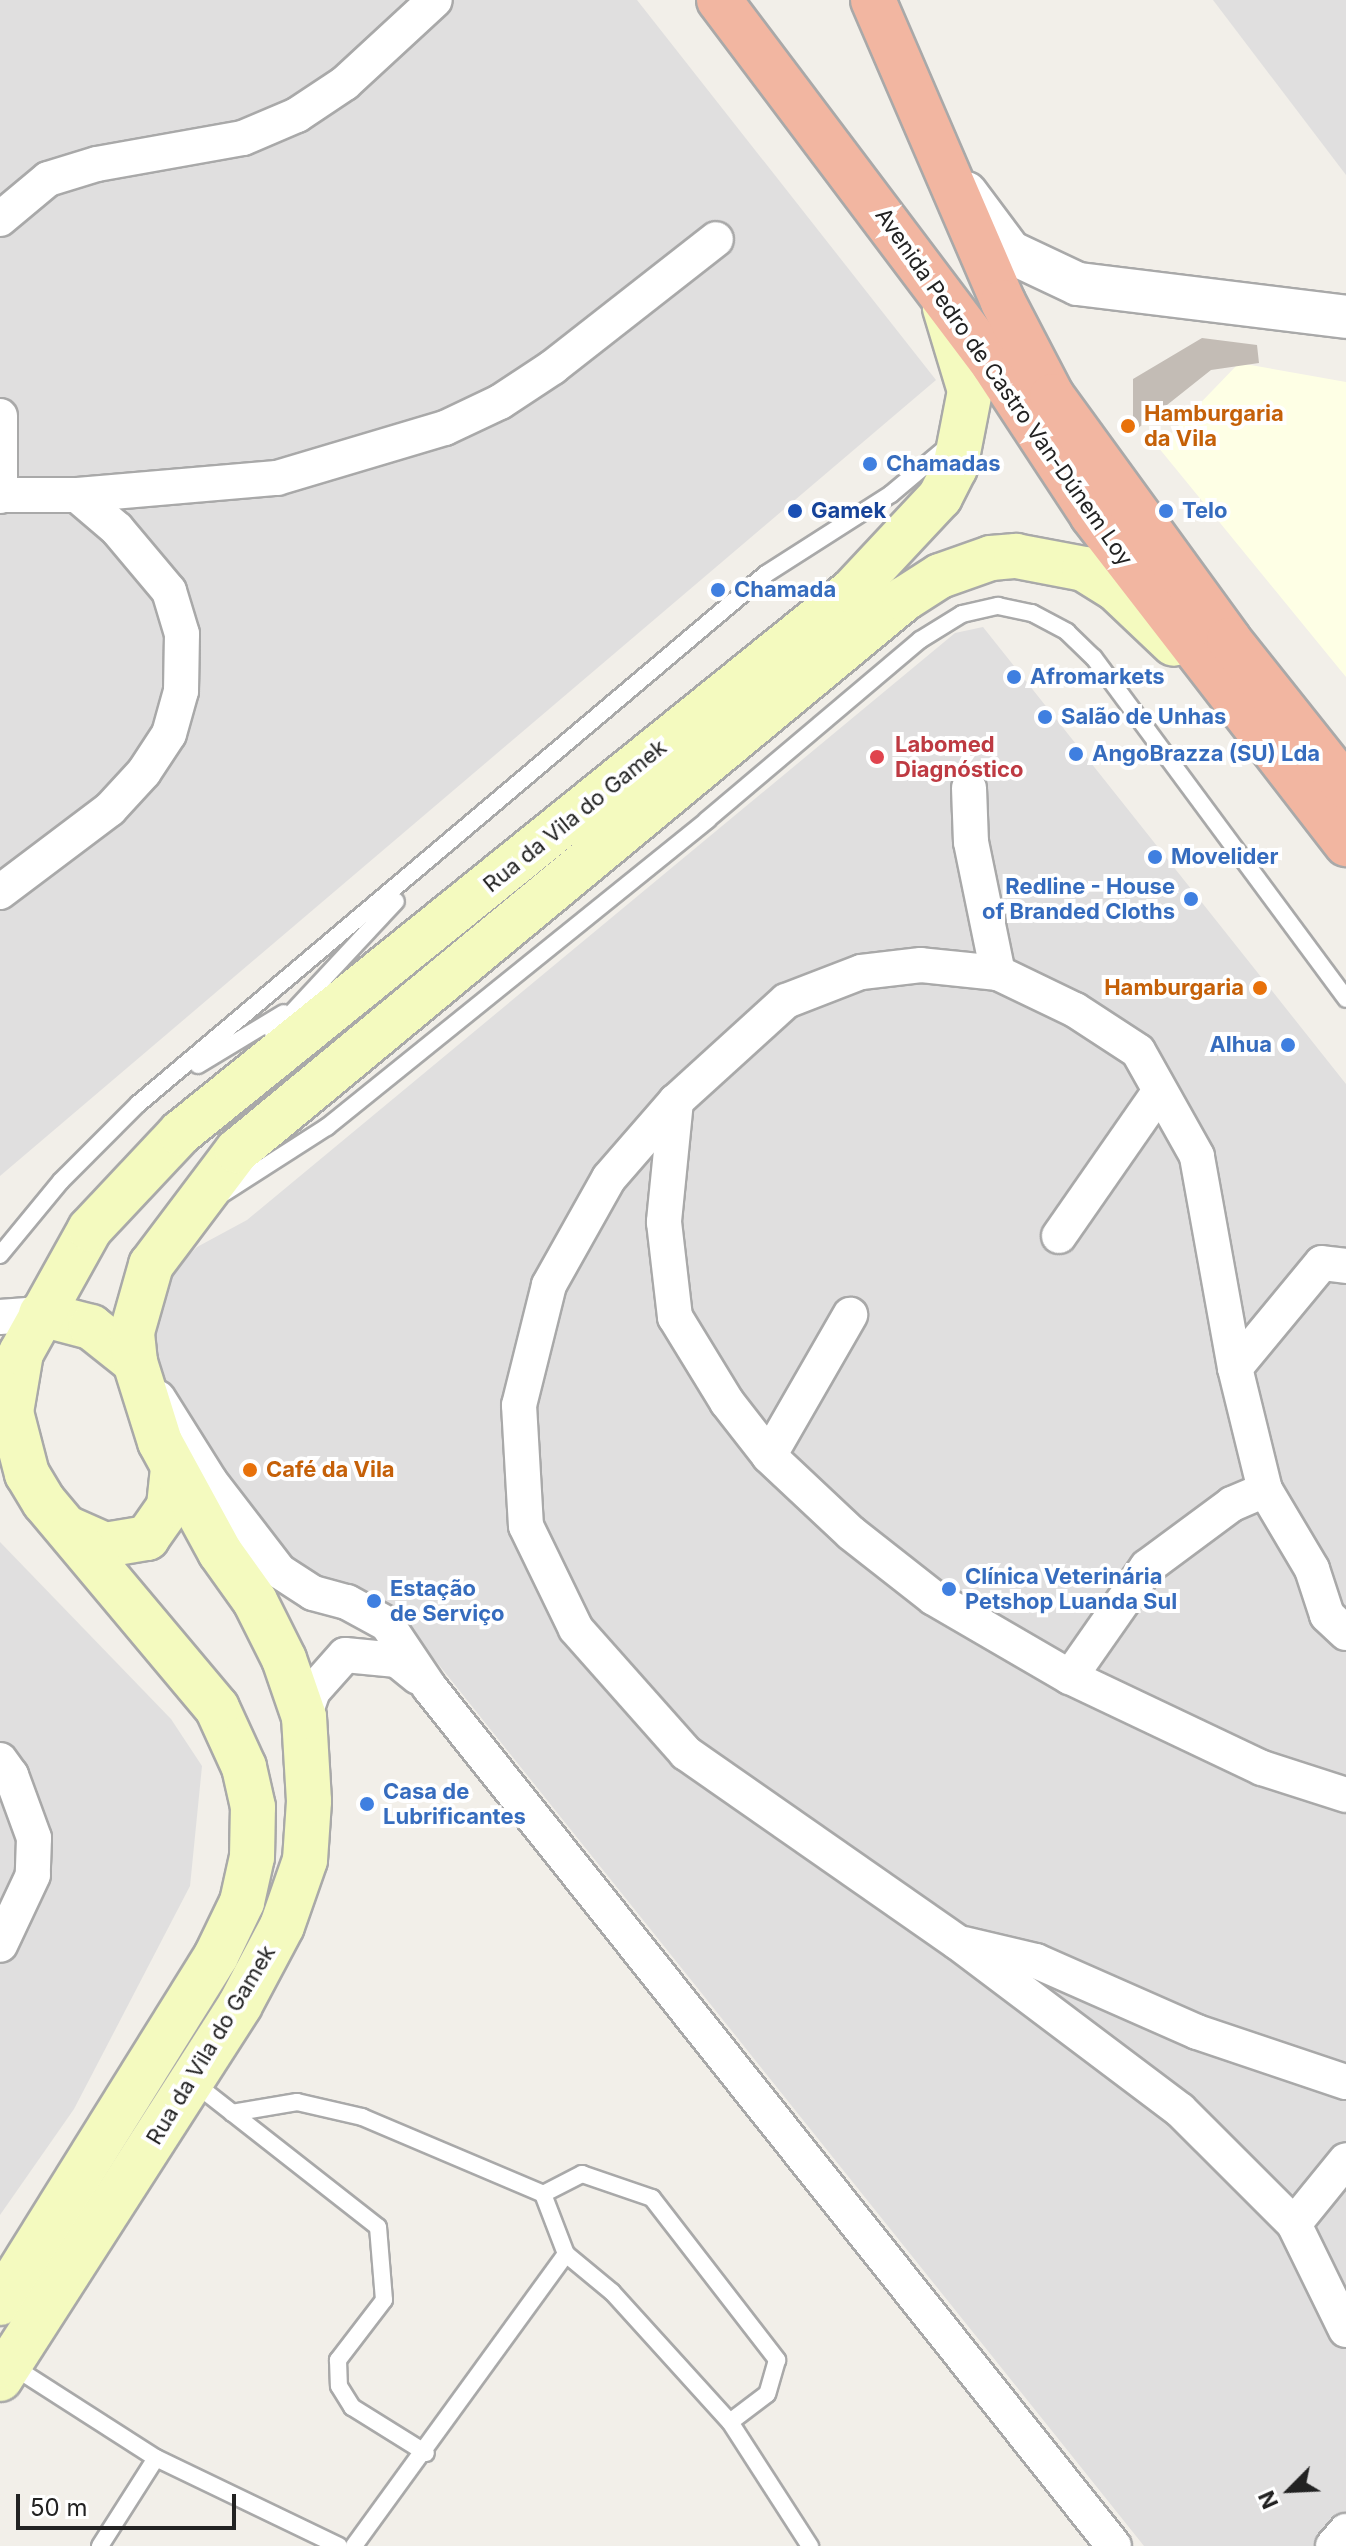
<!DOCTYPE html>
<html>
<head>
<meta charset="utf-8">
<style>
	body { margin:0 }
	#map { position:relative; width:1346px; height:2546px; overflow:hidden; background:#f2efe9; font-family:Inter,sans-serif }
	div>[style] { position:absolute }
	[style*='--x'] { left:calc(var(--x)*1px); top:calc(var(--y)*1px); width:calc(var(--w)*1px); rotate:calc(var(--a)*1deg) }
	.residential>* { inset:0; background:#e0dfdf }
	.education>* { inset:0; background:#feffe5 }
	.building>* { inset:0; background:#c3bcb5 }
	.roads { filter:drop-shadow(2px 0 #a9a9a9) drop-shadow(-2px 0 #a9a9a9) drop-shadow(0 2px #a9a9a9) drop-shadow(0 -2px #a9a9a9) }
	.service>* { height:16px; margin:-8px; padding:0 8px; transform-origin:8px; border-radius:8px; background:#fff }
	.minor>* { height:34px; margin:-17px; padding:0 17px; transform-origin:17px; border-radius:17px; background:#fff }
	.tertiary>* { height:42px; margin:-21px; padding:0 21px; transform-origin:21px; border-radius:21px; background:#fff }
	.secondary>* { height:44px; margin:-22px; padding:0 22px; transform-origin:22px; border-radius:22px; background:#f4fabf }
	.trunk>* { height:44px; margin:-22px; padding:0 22px; transform-origin:22px; border-radius:22px; background:#f2b6a1 }
	.dots>* { width:22px; height:22px; translate:-50% -50%; box-sizing:border-box; border:4px solid #fff; border-radius:50% }
	span { translate:-50% -50%; white-space:nowrap; text-align:center; line-height:1.15; -webkit-text-stroke:8px #fff; paint-order:stroke }
	.street-label { font-size:22px; color:#222 }
	.food-label { font-size:22px; color:#c56008; font-weight:700 }
	.left { translate:0 -50%; text-align:left }
	.right { translate:-100% -50%; text-align:right }
	.shop-label { font-size:22px; color:#366cbe; font-weight:700 }
	.transit-label { font-size:22px; color:#164399; font-weight:700 }
	.health-label { font-size:22px; color:#be3a42; font-weight:700 }
	.north { position:absolute; left:1250px; top:2450px; width:80px; height:80px; -webkit-text-stroke:6px #fff; paint-order:stroke; rotate:246deg; font-size:22px; font-weight:700; line-height:32px; text-align:center; color:#222 }
	.north::after { content:''; display:block; margin:auto; width:28px; height:36px; background:#222; clip-path:polygon(50% 0,100% 100%,50% 72%,0 100%) }
	.scale { position:absolute; left:16px; top:2494px; width:220px; height:36px; box-sizing:border-box; border:4px solid #222; border-top:0; padding-left:10px; font-size:24px; line-height:28px; white-space:nowrap; color:#222; -webkit-text-stroke:6px #fff; paint-order:stroke }
</style>
</head>
<body>
<div id="map">
	<div class="residential">
		<i style="clip-path:polygon(0 0,637px 0,936px 380px,0 1176px)"></i>
		<i style="clip-path:polygon(1213px 0,1346px 0,1346px 175px)"></i>
		<i style="clip-path:polygon(983px 627px,1346px 1084px,1346px 2546px,1144px 2546px,399px 1615px,292px 1560px,161px 1380px,148px 1336px,158px 1286px,197px 1247px,247px 1220px,955px 633px)"></i>
		<i style="clip-path:polygon(0 1542px,171px 1719px,202px 1766px,190px 1886px,74px 2109px,0 2215px)"></i>
	</div>
	<div class="education">
		<i style="clip-path:polygon(1239px 363px,1346px 382px,1346px 677px,1158px 447px)"></i>
	</div>
	<div class="building">
		<i style="clip-path:polygon(1202px 338px,1257px 345px,1259px 363px,1211px 370px,1133px 432px,1133px 379px)"></i>
	</div>
	<div class="roads">
		<div class="service">
			<i style="--x:273;--y:1033;--w:180;--a:-47"></i>
			<i style="--x:198;--y:1065;--w:100;--a:-31.2"></i>
			<i style="--x:224;--y:1193;--w:122;--a:-32.7"></i>
			<i style="--x:327;--y:1127;--w:489;--a:-38.9"></i>
			<i style="--x:707;--y:820;--w:279;--a:-40.2"></i>
			<i style="--x:920;--y:640;--w:49;--a:-31.8"></i>
			<i style="--x:962;--y:614;--w:37;--a:-13"></i>
			<i style="--x:998;--y:606;--w:35;--a:12"></i>
			<i style="--x:1032;--y:613;--w:40;--a:28"></i>
			<i style="--x:1067;--y:632;--w:37;--a:44"></i>
			<i style="--x:1094;--y:658;--w:424;--a:53.5"></i>
			<i style="--x:0;--y:1255;--w:96;--a:-50.5"></i>
			<i style="--x:61;--y:1181;--w:109;--a:-45"></i>
			<i style="--x:138;--y:1104;--w:822;--a:-40.16"></i>
			<i style="--x:766;--y:574;--w:148;--a:-32.6"></i>
			<i style="--x:891;--y:494;--w:73;--a:-40"></i>
			<i style="--x:193;--y:2082;--w:235;--a:38.1"></i>
			<i style="--x:378;--y:2227;--w:73;--a:85.3"></i>
			<i style="--x:384;--y:2300;--w:76;--a:127.5"></i>
			<i style="--x:338;--y:2360;--w:26;--a:88"></i>
			<i style="--x:339;--y:2386;--w:25;--a:58"></i>
			<i style="--x:352;--y:2407;--w:87;--a:31.9"></i>
			<i style="--x:232;--y:2113;--w:66;--a:-9.6"></i>
			<i style="--x:297;--y:2102;--w:67;--a:13"></i>
			<i style="--x:362;--y:2117;--w:197;--a:23"></i>
			<i style="--x:543;--y:2194;--w:64;--a:69"></i>
			<i style="--x:566;--y:2254;--w:361;--a:126"></i>
			<i style="--x:543;--y:2194;--w:44;--a:-27.1"></i>
			<i style="--x:582;--y:2174;--w:74;--a:18.9"></i>
			<i style="--x:652;--y:2198;--w:205;--a:52.3"></i>
			<i style="--x:777;--y:2360;--w:35;--a:106"></i>
			<i style="--x:767;--y:2394;--w:46;--a:142.9"></i>
			<i style="--x:566;--y:2254;--w:60;--a:39.6"></i>
			<i style="--x:612;--y:2292;--w:176;--a:47.8"></i>
			<i style="--x:730;--y:2422;--w:148;--a:57.2"></i>
			<i style="--x:11;--y:2365;--w:172;--a:32.7"></i>
			<i style="--x:156;--y:2458;--w:203;--a:25.7"></i>
			<i style="--x:100;--y:2546;--w:104;--a:-57.5"></i>
		</div>
		<div class="minor">
			<i style="--x:0;--y:219;--w:62;--a:-39.8"></i>
			<i style="--x:48;--y:179;--w:51;--a:-17"></i>
			<i style="--x:97;--y:164;--w:148;--a:-10.1"></i>
			<i style="--x:243;--y:138;--w:59;--a:-23.1"></i>
			<i style="--x:297;--y:115;--w:58;--a:-33.7"></i>
			<i style="--x:345;--y:83;--w:122;--a:-42.7"></i>
			<i style="--x:0;--y:416;--w:80;--a:90"></i>
			<i style="--x:0;--y:495;--w:77;--a:0"></i>
			<i style="--x:77;--y:495;--w:201;--a:-4.9"></i>
			<i style="--x:277;--y:478;--w:175;--a:-16.6"></i>
			<i style="--x:445;--y:428;--w:61;--a:-25.3"></i>
			<i style="--x:500;--y:402;--w:64;--a:-33.4"></i>
			<i style="--x:553;--y:367;--w:207;--a:-38.1"></i>
			<i style="--x:969;--y:788;--w:54;--a:87.9"></i>
			<i style="--x:971;--y:842;--w:134;--a:78.4"></i>
			<i style="--x:0;--y:892;--w:138;--a:-37"></i>
			<i style="--x:110;--y:809;--w:50;--a:-47.4"></i>
			<i style="--x:144;--y:772;--w:45;--a:-56.7"></i>
			<i style="--x:169;--y:734;--w:45;--a:-74.4"></i>
			<i style="--x:181;--y:691;--w:57;--a:-89"></i>
			<i style="--x:182;--y:634;--w:45;--a:-106.8"></i>
			<i style="--x:169;--y:591;--w:81;--a:-130"></i>
			<i style="--x:117;--y:529;--w:52;--a:-139.6"></i>
			<i style="--x:676;--y:1101;--w:122;--a:95.7"></i>
			<i style="--x:664;--y:1222;--w:96;--a:83.4"></i>
			<i style="--x:675;--y:1317;--w:100;--a:58.5"></i>
			<i style="--x:727;--y:1402;--w:68;--a:52.1"></i>
			<i style="--x:769;--y:1456;--w:112;--a:43.2"></i>
			<i style="--x:851;--y:1533;--w:105;--a:38.1"></i>
			<i style="--x:934;--y:1598;--w:157;--a:30.2"></i>
			<i style="--x:1070;--y:1677;--w:212;--a:25.4"></i>
			<i style="--x:1262;--y:1768;--w:88;--a:17.8"></i>
			<i style="--x:1059;--y:1236;--w:175;--a:-55.2"></i>
			<i style="--x:0;--y:1317;--w:41;--a:-4.2"></i>
			<i style="--x:1235;--y:1368;--w:136;--a:-50.4"></i>
			<i style="--x:1322;--y:1263;--w:24;--a:7"></i>
			<i style="--x:158;--y:1398;--w:98;--a:57.9"></i>
			<i style="--x:210;--y:1481;--w:113;--a:52.5"></i>
			<i style="--x:279;--y:1571;--w:40;--a:32.9"></i>
			<i style="--x:313;--y:1593;--w:35;--a:15"></i>
			<i style="--x:347;--y:1602;--w:46;--a:28.8"></i>
			<i style="--x:387;--y:1624;--w:77;--a:56.1"></i>
			<i style="--x:430;--y:1688;--w:1097;--a:51.44"></i>
			<i style="--x:769;--y:1456;--w:163;--a:-60.1"></i>
			<i style="--x:1346;--y:1633;--w:26;--a:-137"></i>
			<i style="--x:1327;--y:1615;--w:48;--a:-108.1"></i>
			<i style="--x:1312;--y:1569;--w:92;--a:-120.7"></i>
			<i style="--x:1265;--y:1490;--w:126;--a:-103.8"></i>
			<i style="--x:1235;--y:1368;--w:215;--a:-100.2"></i>
			<i style="--x:1197;--y:1156;--w:120;--a:-119.3"></i>
			<i style="--x:1138;--y:1051;--w:75;--a:-146.9"></i>
			<i style="--x:1075;--y:1010;--w:85;--a:-154.3"></i>
			<i style="--x:998;--y:973;--w:77;--a:-174.1"></i>
			<i style="--x:921;--y:965;--w:60;--a:173.3"></i>
			<i style="--x:861;--y:972;--w:80;--a:158.9"></i>
			<i style="--x:786;--y:1001;--w:149;--a:137.7"></i>
			<i style="--x:676;--y:1101;--w:102;--a:131"></i>
			<i style="--x:609;--y:1178;--w:123;--a:119.3"></i>
			<i style="--x:549;--y:1285;--w:124;--a:104"></i>
			<i style="--x:519;--y:1405;--w:121;--a:86.7"></i>
			<i style="--x:526;--y:1526;--w:114;--a:64.1"></i>
			<i style="--x:576;--y:1629;--w:166;--a:48.4"></i>
			<i style="--x:686;--y:1753;--w:330;--a:34.9"></i>
			<i style="--x:957;--y:1942;--w:279;--a:37"></i>
			<i style="--x:1180;--y:2110;--w:161;--a:45"></i>
			<i style="--x:1294;--y:2224;--w:118;--a:63.9"></i>
			<i style="--x:1070;--y:1677;--w:134;--a:-55"></i>
			<i style="--x:1147;--y:1567;--w:106;--a:-36.5"></i>
			<i style="--x:1232;--y:1504;--w:36;--a:-23"></i>
			<i style="--x:304;--y:1717;--w:28;--a:-71"></i>
			<i style="--x:313;--y:1691;--w:48;--a:-48.4"></i>
			<i style="--x:345;--y:1655;--w:52;--a:5.5"></i>
			<i style="--x:397;--y:1660;--w:27;--a:39"></i>
			<i style="--x:0;--y:1760;--w:19;--a:54"></i>
			<i style="--x:11;--y:1775;--w:67;--a:69.9"></i>
			<i style="--x:34;--y:1838;--w:37;--a:92"></i>
			<i style="--x:33;--y:1875;--w:77;--a:115.2"></i>
			<i style="--x:964;--y:1944;--w:74;--a:13.3"></i>
			<i style="--x:1036;--y:1961;--w:176;--a:23.8"></i>
			<i style="--x:1197;--y:2032;--w:157;--a:18.6"></i>
			<i style="--x:1294;--y:2224;--w:82;--a:-50.9"></i>
			<i style="--x:1333;--y:2546;--w:20;--a:-49"></i>
		</div>
		<div class="tertiary">
			<i style="--x:966;--y:193;--w:74;--a:53.3"></i>
			<i style="--x:1010;--y:252;--w:75;--a:25.2"></i>
			<i style="--x:1078;--y:284;--w:270;--a:7"></i>
		</div>
		<div class="secondary">
			<i style="--x:41;--y:1314;--w:52;--a:14.6"></i>
			<i style="--x:91;--y:1327;--w:56;--a:38.5"></i>
			<i style="--x:67;--y:1528;--w:42;--a:24.1"></i>
			<i style="--x:105;--y:1545;--w:43;--a:-9.5"></i>
			<i style="--x:147;--y:1538;--w:39;--a:-55"></i>
			<i style="--x:169;--y:1506;--w:38;--a:-84"></i>
			<i style="--x:0;--y:2303;--w:409;--a:-58.1"></i>
			<i style="--x:216;--y:1956;--w:60;--a:-64.3"></i>
			<i style="--x:242;--y:1902;--w:46;--a:-77.5"></i>
			<i style="--x:252;--y:1857;--w:50;--a:-88.9"></i>
			<i style="--x:253;--y:1807;--w:41;--a:-102.7"></i>
			<i style="--x:244;--y:1767;--w:65;--a:-114.6"></i>
			<i style="--x:217;--y:1708;--w:269;--a:-130"></i>
			<i style="--x:44;--y:1502;--w:33;--a:-121"></i>
			<i style="--x:27;--y:1474;--w:64;--a:-104.5"></i>
			<i style="--x:11;--y:1412;--w:60;--a:-80.4"></i>
			<i style="--x:21;--y:1353;--w:142;--a:-60.9"></i>
			<i style="--x:90;--y:1229;--w:132;--a:-46.8"></i>
			<i style="--x:180;--y:1133;--w:863;--a:-38.89"></i>
			<i style="--x:852;--y:591;--w:129;--a:-46.9"></i>
			<i style="--x:940;--y:497;--w:33;--a:-63"></i>
			<i style="--x:955;--y:468;--w:78;--a:-79"></i>
			<i style="--x:970;--y:391;--w:87;--a:-106.8"></i>
			<i style="--x:0;--y:2379;--w:444;--a:-57.3"></i>
			<i style="--x:240;--y:2005;--w:89;--a:-62"></i>
			<i style="--x:282;--y:1926;--w:70;--a:-70.8"></i>
			<i style="--x:305;--y:1860;--w:59;--a:-86.1"></i>
			<i style="--x:309;--y:1801;--w:84;--a:-93.4"></i>
			<i style="--x:304;--y:1717;--w:61;--a:-109"></i>
			<i style="--x:284;--y:1659;--w:65;--a:-116.6"></i>
			<i style="--x:255;--y:1601;--w:60;--a:-125.5"></i>
			<i style="--x:220;--y:1552;--w:125;--a:-118.6"></i>
			<i style="--x:160;--y:1442;--w:84;--a:-107.4"></i>
			<i style="--x:135;--y:1362;--w:30;--a:-96"></i>
			<i style="--x:132;--y:1332;--w:70;--a:-74.2"></i>
			<i style="--x:151;--y:1265;--w:143;--a:-53"></i>
			<i style="--x:237;--y:1151;--w:866;--a:-39.61"></i>
			<i style="--x:904;--y:599;--w:43;--a:-32.6"></i>
			<i style="--x:940;--y:576;--w:54;--a:-19.4"></i>
			<i style="--x:991;--y:558;--w:25;--a:-5"></i>
			<i style="--x:1016;--y:556;--w:69;--a:10.8"></i>
			<i style="--x:1084;--y:569;--w:36;--a:32"></i>
			<i style="--x:1115;--y:588;--w:81;--a:43.5"></i>
		</div>
		<div class="trunk">
			<i style="--x:719;--y:0;--w:456;--a:53"></i>
			<i style="--x:993;--y:364;--w:181;--a:56.7"></i>
			<i style="--x:1092;--y:515;--w:416;--a:52.3"></i>
			<i style="--x:873;--y:0;--w:329;--a:66.7"></i>
			<i style="--x:1003;--y:302;--w:106;--a:62.5"></i>
			<i style="--x:1052;--y:396;--w:301;--a:54"></i>
			<i style="--x:1229;--y:640;--w:188;--a:51.5"></i>
		</div>
	</div>
	<div class="dots">
		<i style="left:1128px;top:426px;background:#e8710a"></i>
		<i style="left:870px;top:464px;background:#3f7fe0"></i>
		<i style="left:795px;top:511px;background:#1a4fb4"></i>
		<i style="left:1166px;top:511px;background:#3f7fe0"></i>
		<i style="left:718px;top:590px;background:#3f7fe0"></i>
		<i style="left:1014px;top:677px;background:#3f7fe0"></i>
		<i style="left:1045px;top:717px;background:#3f7fe0"></i>
		<i style="left:1076px;top:754px;background:#3f7fe0"></i>
		<i style="left:877px;top:757px;background:#e0444e"></i>
		<i style="left:1155px;top:857px;background:#3f7fe0"></i>
		<i style="left:1191px;top:899px;background:#3f7fe0"></i>
		<i style="left:1260px;top:988px;background:#e8710a"></i>
		<i style="left:1288px;top:1045px;background:#3f7fe0"></i>
		<i style="left:250px;top:1470px;background:#e8710a"></i>
		<i style="left:949px;top:1589px;background:#3f7fe0"></i>
		<i style="left:374px;top:1601px;background:#3f7fe0"></i>
		<i style="left:367px;top:1804px;background:#3f7fe0"></i>
	</div>
	<div class="street-label">
		<span style="left:1004px;top:387px;rotate:55deg">Avenida Pedro de Castro Van-Dúnem Loy</span>
		<span style="left:575px;top:816px;rotate:-39deg">Rua da Vila do Gamek</span>
		<span style="left:211px;top:2045px;rotate:-59deg">Rua da Vila do Gamek</span>
	</div>
	<div class="food-label">
		<span class="left" style="left:1144px;top:426px">Hamburgaria<br>da Vila</span>
		<span class="right" style="left:1244px;top:988px">Hamburgaria</span>
		<span class="left" style="left:266px;top:1470px">Café da Vila</span>
	</div>
	<div class="shop-label">
		<span class="left" style="left:886px;top:464px">Chamadas</span>
		<span class="left" style="left:1182px;top:511px">Telo</span>
		<span class="left" style="left:734px;top:590px">Chamada</span>
		<span class="left" style="left:1030px;top:677px">Afromarkets</span>
		<span class="left" style="left:1061px;top:717px">Salão de Unhas</span>
		<span class="left" style="left:1092px;top:754px">AngoBrazza (SU) Lda</span>
		<span class="left" style="left:1171px;top:857px">Movelider</span>
		<span class="right" style="left:1175px;top:899px">Redline - House<br>of Branded Cloths</span>
		<span class="right" style="left:1272px;top:1045px">Alhua</span>
		<span class="left" style="left:965px;top:1589px">Clínica Veterinária<br>Petshop Luanda Sul</span>
		<span class="left" style="left:390px;top:1601px">Estação<br>de Serviço</span>
		<span class="left" style="left:383px;top:1804px">Casa de<br>Lubrificantes</span>
	</div>
	<div class="transit-label">
		<span class="left" style="left:811px;top:511px">Gamek</span>
	</div>
	<div class="health-label">
		<span class="left" style="left:895px;top:757px">Labomed<br>Diagnóstico</span>
	</div>
	<div class="north">N</div>
	<div class="scale">50 m</div>
</div>
</body>
</html>
